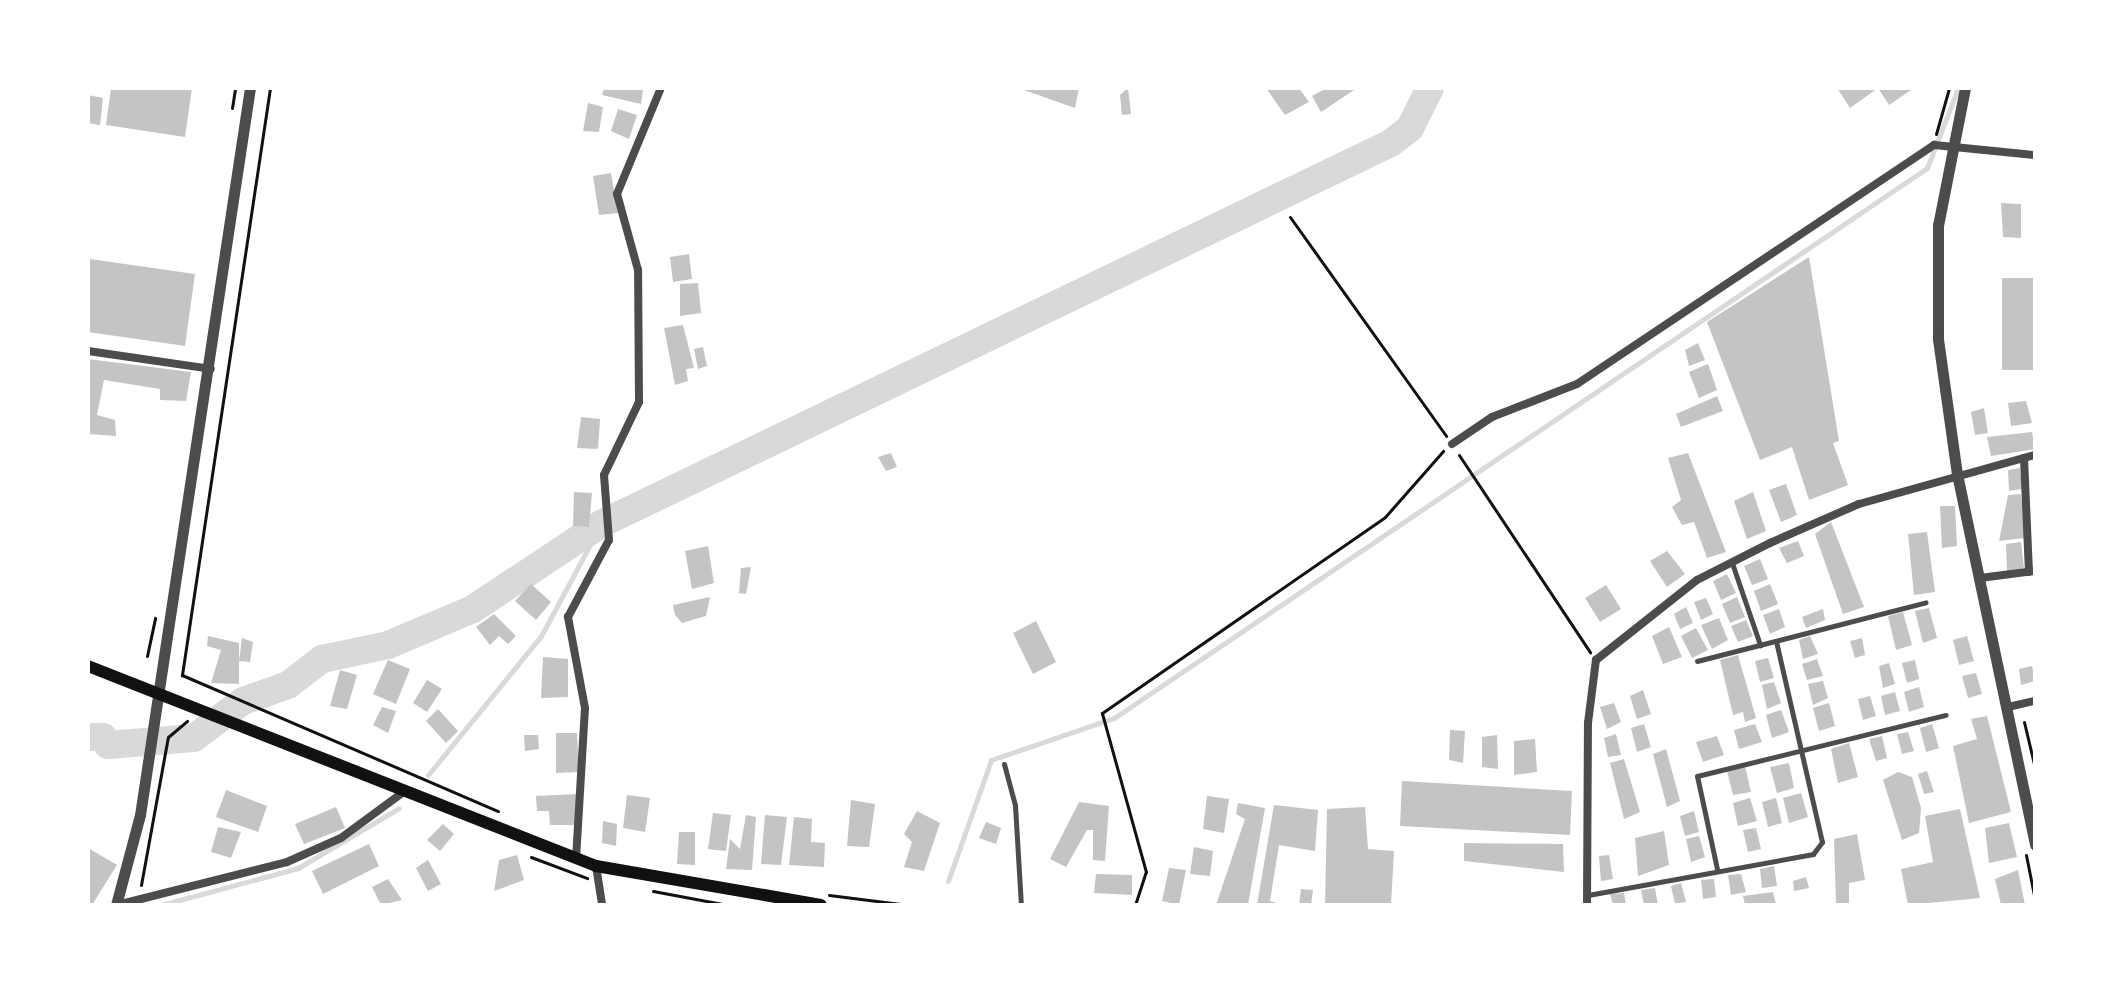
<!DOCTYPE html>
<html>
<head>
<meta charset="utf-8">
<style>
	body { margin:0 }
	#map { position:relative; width:2123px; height:993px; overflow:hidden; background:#fff; font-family:"Alegreya Sans",sans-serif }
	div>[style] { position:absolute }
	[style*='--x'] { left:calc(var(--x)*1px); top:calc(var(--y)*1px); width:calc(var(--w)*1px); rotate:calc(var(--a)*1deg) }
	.stream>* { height:5px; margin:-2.5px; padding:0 2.5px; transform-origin:2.5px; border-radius:2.5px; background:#d9d9d9 }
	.river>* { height:28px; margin:-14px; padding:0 14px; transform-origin:14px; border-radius:14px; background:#d9d9d9 }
	.building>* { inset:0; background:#c4c4c4 }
	.path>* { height:3px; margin:-1.5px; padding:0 1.5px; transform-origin:1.5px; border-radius:1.5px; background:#111 }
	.service>* { height:5px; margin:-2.5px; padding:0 2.5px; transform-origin:2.5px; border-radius:2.5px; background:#4c4c4c }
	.minor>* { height:8px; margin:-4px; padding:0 4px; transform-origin:4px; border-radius:4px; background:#4c4c4c }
	.tertiary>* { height:11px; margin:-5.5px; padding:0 5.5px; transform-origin:5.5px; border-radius:5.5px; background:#4c4c4c }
	.secondary>* { height:12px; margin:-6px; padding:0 6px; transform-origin:6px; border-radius:6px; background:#111 }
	span { translate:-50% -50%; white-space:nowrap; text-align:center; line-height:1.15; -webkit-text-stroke:8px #fff; paint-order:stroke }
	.frame { position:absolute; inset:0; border:90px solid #fff; pointer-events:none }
</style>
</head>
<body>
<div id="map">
	<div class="stream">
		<i style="--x:88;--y:746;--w:20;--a:-3"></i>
		<i style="--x:428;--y:775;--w:179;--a:-50.9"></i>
		<i style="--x:541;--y:636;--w:127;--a:-61.8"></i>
		<i style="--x:948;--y:881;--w:128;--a:-70.4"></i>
		<i style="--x:991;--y:760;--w:130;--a:-18.9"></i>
		<i style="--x:1114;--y:718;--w:982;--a:-34.08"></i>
		<i style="--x:1927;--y:168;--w:86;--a:-68.8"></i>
		<i style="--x:161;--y:905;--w:142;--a:-15.1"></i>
		<i style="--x:298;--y:868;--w:117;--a:-30.7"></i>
	</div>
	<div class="river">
		<i style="--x:88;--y:737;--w:15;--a:0"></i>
		<i style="--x:103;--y:737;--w:9;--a:58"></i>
		<i style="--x:108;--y:745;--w:86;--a:-4.7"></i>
		<i style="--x:194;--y:738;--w:61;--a:-37.1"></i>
		<i style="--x:243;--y:701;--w:48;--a:-19.6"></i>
		<i style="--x:288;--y:685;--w:43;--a:-37.4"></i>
		<i style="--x:322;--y:659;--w:67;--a:-12"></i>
		<i style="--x:388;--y:645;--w:92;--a:-23"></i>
		<i style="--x:473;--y:609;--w:154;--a:-33.6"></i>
		<i style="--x:601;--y:524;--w:877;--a:-25.75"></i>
		<i style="--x:1391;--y:143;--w:24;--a:-38"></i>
		<i style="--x:1410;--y:128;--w:45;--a:-63.4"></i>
	</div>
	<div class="building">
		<i style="clip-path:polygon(111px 88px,192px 88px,185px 137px,106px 125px)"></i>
		<i style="clip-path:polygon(604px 88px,643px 90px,641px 104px,602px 95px)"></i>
		<i style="clip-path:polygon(1018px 88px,1079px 88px,1075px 108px)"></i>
		<i style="clip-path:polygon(1128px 88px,1131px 114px,1122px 115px,1120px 95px)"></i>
		<i style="clip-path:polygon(1266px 88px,1299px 88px,1309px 102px,1285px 115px)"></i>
		<i style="clip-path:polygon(1327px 88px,1352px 88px,1354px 90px,1321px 112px,1312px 96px)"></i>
		<i style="clip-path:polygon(1837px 88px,1914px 88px,1889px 105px,1878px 88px,1850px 108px)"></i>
		<i style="clip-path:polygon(88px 95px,103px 98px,100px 125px,88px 123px)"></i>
		<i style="clip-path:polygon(588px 103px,603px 107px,599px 132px,583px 131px)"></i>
		<i style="clip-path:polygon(618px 109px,637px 115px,629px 139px,611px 131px)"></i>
		<i style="clip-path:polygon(611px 173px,618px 213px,599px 215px,593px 176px)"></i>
		<i style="clip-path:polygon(2001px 203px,2021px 204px,2021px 238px,2003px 237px)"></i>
		<i style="clip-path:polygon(689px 254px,692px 279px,673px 282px,670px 257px)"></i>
		<i style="clip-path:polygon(1809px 257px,1839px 441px,1833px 443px,1848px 485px,1809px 500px,1792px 447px,1760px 460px,1707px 322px)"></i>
		<i style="clip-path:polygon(90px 259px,195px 274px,185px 346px,88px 332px)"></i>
		<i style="clip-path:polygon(2002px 278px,2035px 278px,2035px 370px,2002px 370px)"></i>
		<i style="clip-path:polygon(698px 283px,701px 313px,680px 316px,680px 284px)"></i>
		<i style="clip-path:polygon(683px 325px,694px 368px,686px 369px,688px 381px,675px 385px,664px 328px)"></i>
		<i style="clip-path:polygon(1698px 343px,1705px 360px,1689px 366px,1685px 350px)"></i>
		<i style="clip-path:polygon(703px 347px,707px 366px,698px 369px,694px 349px)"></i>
		<i style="clip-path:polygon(88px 359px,191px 372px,186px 401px,160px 400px,160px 389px,104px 380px,97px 415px,115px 420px,116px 436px,88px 434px)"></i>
		<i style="clip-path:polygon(1708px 364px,1717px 390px,1699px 398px,1689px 372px)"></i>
		<i style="clip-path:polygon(1717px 396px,1723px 411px,1681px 427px,1676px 414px)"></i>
		<i style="clip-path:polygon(2026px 401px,2032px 423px,2011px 426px,2008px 403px)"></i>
		<i style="clip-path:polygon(1984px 408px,1988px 433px,1975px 435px,1971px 412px)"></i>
		<i style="clip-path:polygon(581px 417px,600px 419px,598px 449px,577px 448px)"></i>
		<i style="clip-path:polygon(2032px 432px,2035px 449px,1991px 456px,1987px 437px)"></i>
		<i style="clip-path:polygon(891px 453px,897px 467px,886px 471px,878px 457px)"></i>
		<i style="clip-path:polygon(1688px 453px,1726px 552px,1707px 558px,1694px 522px,1682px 525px,1672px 507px,1681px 500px,1668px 458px)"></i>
		<i style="clip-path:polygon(2020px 468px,2022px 489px,2009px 491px,2008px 470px)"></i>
		<i style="clip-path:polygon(1786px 484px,1797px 515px,1781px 522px,1769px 490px)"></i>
		<i style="clip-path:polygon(574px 492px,592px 493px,589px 527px,573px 526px)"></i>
		<i style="clip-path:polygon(1753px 492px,1766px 531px,1747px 539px,1734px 501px)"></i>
		<i style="clip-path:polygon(2021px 494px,2025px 538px,1999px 541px,2008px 495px)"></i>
		<i style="clip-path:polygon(1940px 506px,1955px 506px,1957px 546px,1942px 548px)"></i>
		<i style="clip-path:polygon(1831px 522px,1864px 607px,1843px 614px,1815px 534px)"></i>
		<i style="clip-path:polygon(1927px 532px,1935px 592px,1914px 595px,1908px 534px)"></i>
		<i style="clip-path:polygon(1798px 541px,1804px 556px,1787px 563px,1779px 548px)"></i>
		<i style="clip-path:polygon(2021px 542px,2024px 568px,2007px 571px,2006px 544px)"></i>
		<i style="clip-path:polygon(708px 546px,714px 583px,692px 589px,685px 551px)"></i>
		<i style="clip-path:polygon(1667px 551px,1685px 574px,1667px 587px,1650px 561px)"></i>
		<i style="clip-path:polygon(1760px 559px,1768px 579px,1752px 585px,1744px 566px)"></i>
		<i style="clip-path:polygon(751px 567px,746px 594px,739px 593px,741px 568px)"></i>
		<i style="clip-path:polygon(1727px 574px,1736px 593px,1721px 600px,1713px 581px)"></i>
		<i style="clip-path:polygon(531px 584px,551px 602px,536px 620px,515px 601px)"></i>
		<i style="clip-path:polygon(1770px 584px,1778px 604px,1761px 611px,1754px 591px)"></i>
		<i style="clip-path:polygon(1606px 585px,1621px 609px,1600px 622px,1585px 598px)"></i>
		<i style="clip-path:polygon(710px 597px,706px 616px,682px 623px,675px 615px,673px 605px)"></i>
		<i style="clip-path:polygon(1737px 597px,1745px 617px,1730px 623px,1722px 604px)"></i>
		<i style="clip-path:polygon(1706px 598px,1713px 614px,1701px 620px,1694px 602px)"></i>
		<i style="clip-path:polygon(1686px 607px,1693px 623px,1680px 629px,1674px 614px)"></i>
		<i style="clip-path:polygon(1929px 608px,1937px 638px,1923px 643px,1915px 611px)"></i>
		<i style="clip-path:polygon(1779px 609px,1785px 627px,1770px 634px,1763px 615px)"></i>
		<i style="clip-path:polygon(1823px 609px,1825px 620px,1806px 628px,1802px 617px)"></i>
		<i style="clip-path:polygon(1903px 612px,1912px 645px,1896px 650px,1888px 616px)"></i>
		<i style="clip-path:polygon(494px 614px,516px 636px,508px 644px,499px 636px,490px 645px,476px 627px)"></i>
		<i style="clip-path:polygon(1719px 618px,1728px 640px,1712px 649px,1701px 625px)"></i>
		<i style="clip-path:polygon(1746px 620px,1753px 636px,1738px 642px,1731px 626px)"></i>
		<i style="clip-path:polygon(1036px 621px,1056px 662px,1033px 674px,1013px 633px)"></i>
		<i style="clip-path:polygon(1669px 627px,1682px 657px,1663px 664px,1652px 636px)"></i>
		<i style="clip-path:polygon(1696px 628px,1708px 650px,1692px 658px,1681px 636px)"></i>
		<i style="clip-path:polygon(208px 636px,239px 643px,239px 684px,211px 683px,221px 650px,207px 646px)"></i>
		<i style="clip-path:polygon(1810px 636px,1818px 654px,1803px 659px,1799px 640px)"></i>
		<i style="clip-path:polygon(1967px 636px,1974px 661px,1959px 665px,1953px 640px)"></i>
		<i style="clip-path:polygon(242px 638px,253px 642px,250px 662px,239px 661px)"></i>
		<i style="clip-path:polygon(1862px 638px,1865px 655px,1855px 658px,1850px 641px)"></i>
		<i style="clip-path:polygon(1738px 655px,1756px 718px,1745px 722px,1743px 712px,1733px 715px,1720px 660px)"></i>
		<i style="clip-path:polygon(543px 657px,568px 659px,568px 697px,541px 698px)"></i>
		<i style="clip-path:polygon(1768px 658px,1774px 678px,1760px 682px,1755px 661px)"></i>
		<i style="clip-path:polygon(1817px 659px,1823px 676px,1807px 680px,1802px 664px)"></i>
		<i style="clip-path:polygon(388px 660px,410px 669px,396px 704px,373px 694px)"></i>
		<i style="clip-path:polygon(1915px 660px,1919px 679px,1907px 683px,1902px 663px)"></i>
		<i style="clip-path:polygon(1889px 663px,1895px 684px,1883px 688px,1879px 666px)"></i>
		<i style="clip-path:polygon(2032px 666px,2035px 681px,2021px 685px,2019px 669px)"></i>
		<i style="clip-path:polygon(340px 670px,357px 675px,347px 709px,330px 706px)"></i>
		<i style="clip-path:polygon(1976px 673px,1982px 694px,1968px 698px,1962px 676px)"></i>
		<i style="clip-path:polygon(427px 680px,442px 689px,427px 712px,413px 703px)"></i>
		<i style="clip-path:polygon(1823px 681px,1828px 698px,1813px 705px,1808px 684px)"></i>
		<i style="clip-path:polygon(1774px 682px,1781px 703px,1767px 709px,1762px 685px)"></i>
		<i style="clip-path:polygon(1919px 687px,1924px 707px,1909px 712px,1904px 692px)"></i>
		<i style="clip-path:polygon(1643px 690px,1651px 714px,1637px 719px,1630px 696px)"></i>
		<i style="clip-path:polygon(1895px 692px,1900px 711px,1885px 715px,1881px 696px)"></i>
		<i style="clip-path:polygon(1870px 696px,1876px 716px,1863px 720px,1858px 699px)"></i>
		<i style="clip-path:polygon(1614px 703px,1621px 722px,1607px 729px,1600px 707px)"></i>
		<i style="clip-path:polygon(1829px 703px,1835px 726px,1819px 731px,1813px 708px)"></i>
		<i style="clip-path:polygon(382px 707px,396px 711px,388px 733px,373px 725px)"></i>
		<i style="clip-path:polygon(438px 709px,458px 731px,446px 743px,426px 721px)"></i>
		<i style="clip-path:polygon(1781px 710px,1789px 732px,1772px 738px,1766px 715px)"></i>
		<i style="clip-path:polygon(1987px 716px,2011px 812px,1969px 823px,1953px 746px,1977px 739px,1971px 719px)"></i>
		<i style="clip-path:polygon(1644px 724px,1651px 747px,1637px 752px,1631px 728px)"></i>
		<i style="clip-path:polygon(1755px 724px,1762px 742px,1739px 749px,1734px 730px)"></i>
		<i style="clip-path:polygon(1932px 724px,1939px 748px,1926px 752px,1920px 728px)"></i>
		<i style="clip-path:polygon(1450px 730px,1465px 731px,1463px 763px,1449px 760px)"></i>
		<i style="clip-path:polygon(1908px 732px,1914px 751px,1902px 754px,1897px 734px)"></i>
		<i style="clip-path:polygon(556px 733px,577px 733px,579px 772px,556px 773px)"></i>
		<i style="clip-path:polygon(1616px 734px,1621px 755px,1608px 757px,1604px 738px)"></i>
		<i style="clip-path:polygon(524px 735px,538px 735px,539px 749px,525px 751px)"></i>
		<i style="clip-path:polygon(1497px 735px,1498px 769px,1482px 767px,1482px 737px)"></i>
		<i style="clip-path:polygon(1717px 736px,1724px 755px,1703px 762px,1696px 742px)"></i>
		<i style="clip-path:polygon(1882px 736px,1887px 758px,1876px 761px,1869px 739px)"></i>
		<i style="clip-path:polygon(1535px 739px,1537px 772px,1514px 775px,1514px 741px)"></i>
		<i style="clip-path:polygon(1849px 743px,1858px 777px,1838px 783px,1831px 749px)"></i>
		<i style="clip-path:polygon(1666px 749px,1680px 801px,1667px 807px,1653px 754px)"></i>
		<i style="clip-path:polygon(1624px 759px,1640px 812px,1624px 819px,1610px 763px)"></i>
		<i style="clip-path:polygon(1789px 763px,1794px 788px,1777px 793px,1770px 767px)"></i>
		<i style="clip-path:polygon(1745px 766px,1751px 792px,1733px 795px,1727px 771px)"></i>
		<i style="clip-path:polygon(1927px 771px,1934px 792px,1924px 794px,1918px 774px)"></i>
		<i style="clip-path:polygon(1898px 772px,1912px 777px,1921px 808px,1919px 833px,1902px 840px,1883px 780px)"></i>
		<i style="clip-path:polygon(1402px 781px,1572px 791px,1570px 835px,1400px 826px)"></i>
		<i style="clip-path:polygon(226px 790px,267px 806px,258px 832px,216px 817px)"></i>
		<i style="clip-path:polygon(1801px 793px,1808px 817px,1789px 823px,1783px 798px)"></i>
		<i style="clip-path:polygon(578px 794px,579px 825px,550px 825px,549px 811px,537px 811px,536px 796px)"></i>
		<i style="clip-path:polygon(627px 795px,650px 798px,645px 832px,623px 828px)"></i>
		<i style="clip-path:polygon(1207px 796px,1229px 799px,1224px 833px,1203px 829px)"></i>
		<i style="clip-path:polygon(1750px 798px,1757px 821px,1738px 826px,1733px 803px)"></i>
		<i style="clip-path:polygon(1776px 798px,1782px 823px,1768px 827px,1762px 802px)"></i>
		<i style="clip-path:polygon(851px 800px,875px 804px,869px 847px,847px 846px)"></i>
		<i style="clip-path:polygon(1079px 802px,1109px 806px,1105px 861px,1093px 860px,1093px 830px,1087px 830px,1066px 867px,1050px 859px)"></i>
		<i style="clip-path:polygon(1238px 803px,1265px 808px,1248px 905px,1216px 905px,1245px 819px,1236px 814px)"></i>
		<i style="clip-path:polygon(1274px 805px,1318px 810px,1315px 851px,1279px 845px,1270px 901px,1284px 905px,1257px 905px)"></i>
		<i style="clip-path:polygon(336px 807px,345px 828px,304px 844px,295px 824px)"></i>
		<i style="clip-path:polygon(1365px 807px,1368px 849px,1394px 851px,1391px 905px,1325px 905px,1327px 809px)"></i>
		<i style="clip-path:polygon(1960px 809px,1980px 898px,1908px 905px,1901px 869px,1933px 862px,1925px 816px)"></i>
		<i style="clip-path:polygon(917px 811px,940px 823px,924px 871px,904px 867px,912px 842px,904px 834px)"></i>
		<i style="clip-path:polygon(1694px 811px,1699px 832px,1685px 836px,1680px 816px)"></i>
		<i style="clip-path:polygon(713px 813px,731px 815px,726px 851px,708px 849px)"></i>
		<i style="clip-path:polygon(746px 815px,756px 817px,752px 870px,726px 869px,730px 839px,740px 849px)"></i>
		<i style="clip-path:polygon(765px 815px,787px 817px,781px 865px,761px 864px)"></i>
		<i style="clip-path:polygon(794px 817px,812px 819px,811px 842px,825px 843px,824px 867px,789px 865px)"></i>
		<i style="clip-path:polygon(603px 821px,617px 824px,616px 846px,602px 843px)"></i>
		<i style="clip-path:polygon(986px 822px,1001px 828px,996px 844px,979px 838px)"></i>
		<i style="clip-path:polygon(2009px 823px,2017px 857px,1989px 863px,1985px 828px)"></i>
		<i style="clip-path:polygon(443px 824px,454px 834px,440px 851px,427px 840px)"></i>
		<i style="clip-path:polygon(218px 827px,241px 832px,231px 858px,211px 852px)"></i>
		<i style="clip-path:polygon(1756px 828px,1761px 849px,1748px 852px,1743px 830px)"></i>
		<i style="clip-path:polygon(1664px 831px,1669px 865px,1638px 876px,1635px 838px)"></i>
		<i style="clip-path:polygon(679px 832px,695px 832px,695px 865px,677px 864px)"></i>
		<i style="clip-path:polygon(1857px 834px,1865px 880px,1849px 883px,1849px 905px,1836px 905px,1834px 839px)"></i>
		<i style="clip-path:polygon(1699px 836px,1705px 857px,1691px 862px,1686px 839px)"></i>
		<i style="clip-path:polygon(1464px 843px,1563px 844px,1564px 872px,1464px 861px)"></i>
		<i style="clip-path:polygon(369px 844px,379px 866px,323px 894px,312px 871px)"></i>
		<i style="clip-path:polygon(1194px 847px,1213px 851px,1210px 876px,1190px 874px)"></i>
		<i style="clip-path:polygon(88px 848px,117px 865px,92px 905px,88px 905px)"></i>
		<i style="clip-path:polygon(517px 855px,524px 880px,494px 891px,499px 860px)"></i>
		<i style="clip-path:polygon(1609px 855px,1613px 879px,1601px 881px,1599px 856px)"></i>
		<i style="clip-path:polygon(428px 860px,441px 884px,428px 891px,416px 868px)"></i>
		<i style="clip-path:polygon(1774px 866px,1777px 886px,1762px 888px,1760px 869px)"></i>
		<i style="clip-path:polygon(1169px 868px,1186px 870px,1179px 905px,1162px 901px)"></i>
		<i style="clip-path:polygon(2018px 870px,2025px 905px,2001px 905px,1995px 879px)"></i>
		<i style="clip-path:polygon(1096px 874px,1132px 875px,1132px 895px,1094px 893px)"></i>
		<i style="clip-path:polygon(1741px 874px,1746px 892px,1731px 895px,1728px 875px)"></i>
		<i style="clip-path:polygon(1806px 877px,1809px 888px,1794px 891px,1793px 881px)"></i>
		<i style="clip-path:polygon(388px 879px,402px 900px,381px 905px,372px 887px)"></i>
		<i style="clip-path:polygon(1714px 879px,1716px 897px,1703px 899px,1701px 880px)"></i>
		<i style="clip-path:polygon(1681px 883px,1686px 902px,1675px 904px,1671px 886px)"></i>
		<i style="clip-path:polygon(1655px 888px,1658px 905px,1644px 905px,1641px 890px)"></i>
		<i style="clip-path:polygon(1301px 889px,1313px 890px,1311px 905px,1299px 905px)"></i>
		<i style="clip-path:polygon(1773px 892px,1776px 905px,1745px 905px,1743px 896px)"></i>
		<i style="clip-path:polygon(1624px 893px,1626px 905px,1613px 905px,1610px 894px)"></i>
	</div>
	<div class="path">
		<i style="--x:270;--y:88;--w:594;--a:98.53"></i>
		<i style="--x:182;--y:675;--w:344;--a:23.3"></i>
		<i style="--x:232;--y:108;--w:20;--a:-81"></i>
		<i style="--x:1936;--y:134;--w:48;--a:-74.2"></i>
		<i style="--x:1290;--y:217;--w:269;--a:54.5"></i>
		<i style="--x:1459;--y:455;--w:237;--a:56.4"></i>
		<i style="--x:147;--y:656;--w:39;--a:-78"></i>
		<i style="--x:2024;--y:722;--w:47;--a:76.6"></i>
		<i style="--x:2026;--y:855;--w:46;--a:78.7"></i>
		<i style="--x:531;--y:857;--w:60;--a:20.6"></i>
		<i style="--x:141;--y:885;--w:150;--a:-79.7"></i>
		<i style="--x:168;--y:737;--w:25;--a:-40"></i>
		<i style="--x:653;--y:891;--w:76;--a:10.6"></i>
		<i style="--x:829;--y:895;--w:80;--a:7.2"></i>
		<i style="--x:1135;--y:905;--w:35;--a:-72"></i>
		<i style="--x:1146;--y:872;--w:165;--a:-105.5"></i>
		<i style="--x:1102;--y:713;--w:344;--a:-34.7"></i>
		<i style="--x:1385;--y:517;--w:88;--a:-48.7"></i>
	</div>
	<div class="service">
		<i style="--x:1732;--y:563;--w:87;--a:71.1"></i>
		<i style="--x:1697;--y:661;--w:236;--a:-14.4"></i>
		<i style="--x:1004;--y:764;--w:42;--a:75"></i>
		<i style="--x:1015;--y:805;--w:100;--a:86.6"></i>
		<i style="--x:1717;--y:869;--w:95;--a:-102.1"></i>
		<i style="--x:1697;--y:776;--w:256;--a:-13.8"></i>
		<i style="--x:1588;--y:895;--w:229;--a:-10.3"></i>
		<i style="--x:1813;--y:854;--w:15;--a:-53"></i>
		<i style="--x:1822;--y:842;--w:206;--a:-102.9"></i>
	</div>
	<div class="minor">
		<i style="--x:88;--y:351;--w:124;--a:8.3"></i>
		<i style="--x:1452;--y:444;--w:48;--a:-34"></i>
		<i style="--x:1492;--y:417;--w:91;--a:-21.2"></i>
		<i style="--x:1577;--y:384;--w:430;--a:-33.8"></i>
		<i style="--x:1934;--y:145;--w:101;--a:5.7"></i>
		<i style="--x:2024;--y:458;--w:114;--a:87.5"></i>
		<i style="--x:1980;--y:578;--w:55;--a:-7.3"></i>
		<i style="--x:2008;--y:707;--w:28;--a:-13"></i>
		<i style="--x:576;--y:859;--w:151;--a:-86.6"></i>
		<i style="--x:585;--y:708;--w:93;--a:-100.6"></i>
		<i style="--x:568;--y:617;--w:87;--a:-62"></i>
		<i style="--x:609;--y:540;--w:65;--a:-94.4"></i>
		<i style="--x:604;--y:475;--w:81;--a:-64.4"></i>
		<i style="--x:639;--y:402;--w:132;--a:-90.4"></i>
		<i style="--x:638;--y:270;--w:79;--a:-105.4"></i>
		<i style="--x:617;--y:194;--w:115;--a:-67.5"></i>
		<i style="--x:596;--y:866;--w:39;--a:81"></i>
		<i style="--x:117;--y:905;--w:175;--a:-14.2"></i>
		<i style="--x:287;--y:862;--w:59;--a:-24"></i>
		<i style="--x:341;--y:838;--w:81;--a:-36.4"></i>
		<i style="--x:1587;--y:905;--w:182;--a:-89.7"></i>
		<i style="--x:1588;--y:723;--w:64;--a:-82.8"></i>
		<i style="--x:1596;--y:660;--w:129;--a:-38.4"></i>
		<i style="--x:1697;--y:580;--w:82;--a:-26.9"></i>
		<i style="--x:1770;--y:543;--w:97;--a:-23.7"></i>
		<i style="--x:1859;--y:504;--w:183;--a:-15.6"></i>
	</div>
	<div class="tertiary">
		<i style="--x:1965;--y:88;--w:140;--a:101.1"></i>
		<i style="--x:1938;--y:225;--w:114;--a:90"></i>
		<i style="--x:1938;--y:339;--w:136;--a:82"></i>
		<i style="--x:1957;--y:474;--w:379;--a:78.1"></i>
		<i style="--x:116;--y:905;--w:93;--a:-75.1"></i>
		<i style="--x:140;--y:815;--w:735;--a:-81.4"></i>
	</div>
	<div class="secondary">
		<i style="--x:88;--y:666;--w:546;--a:21.49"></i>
		<i style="--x:596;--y:866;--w:228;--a:9.8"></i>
	</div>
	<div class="frame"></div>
</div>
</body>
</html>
